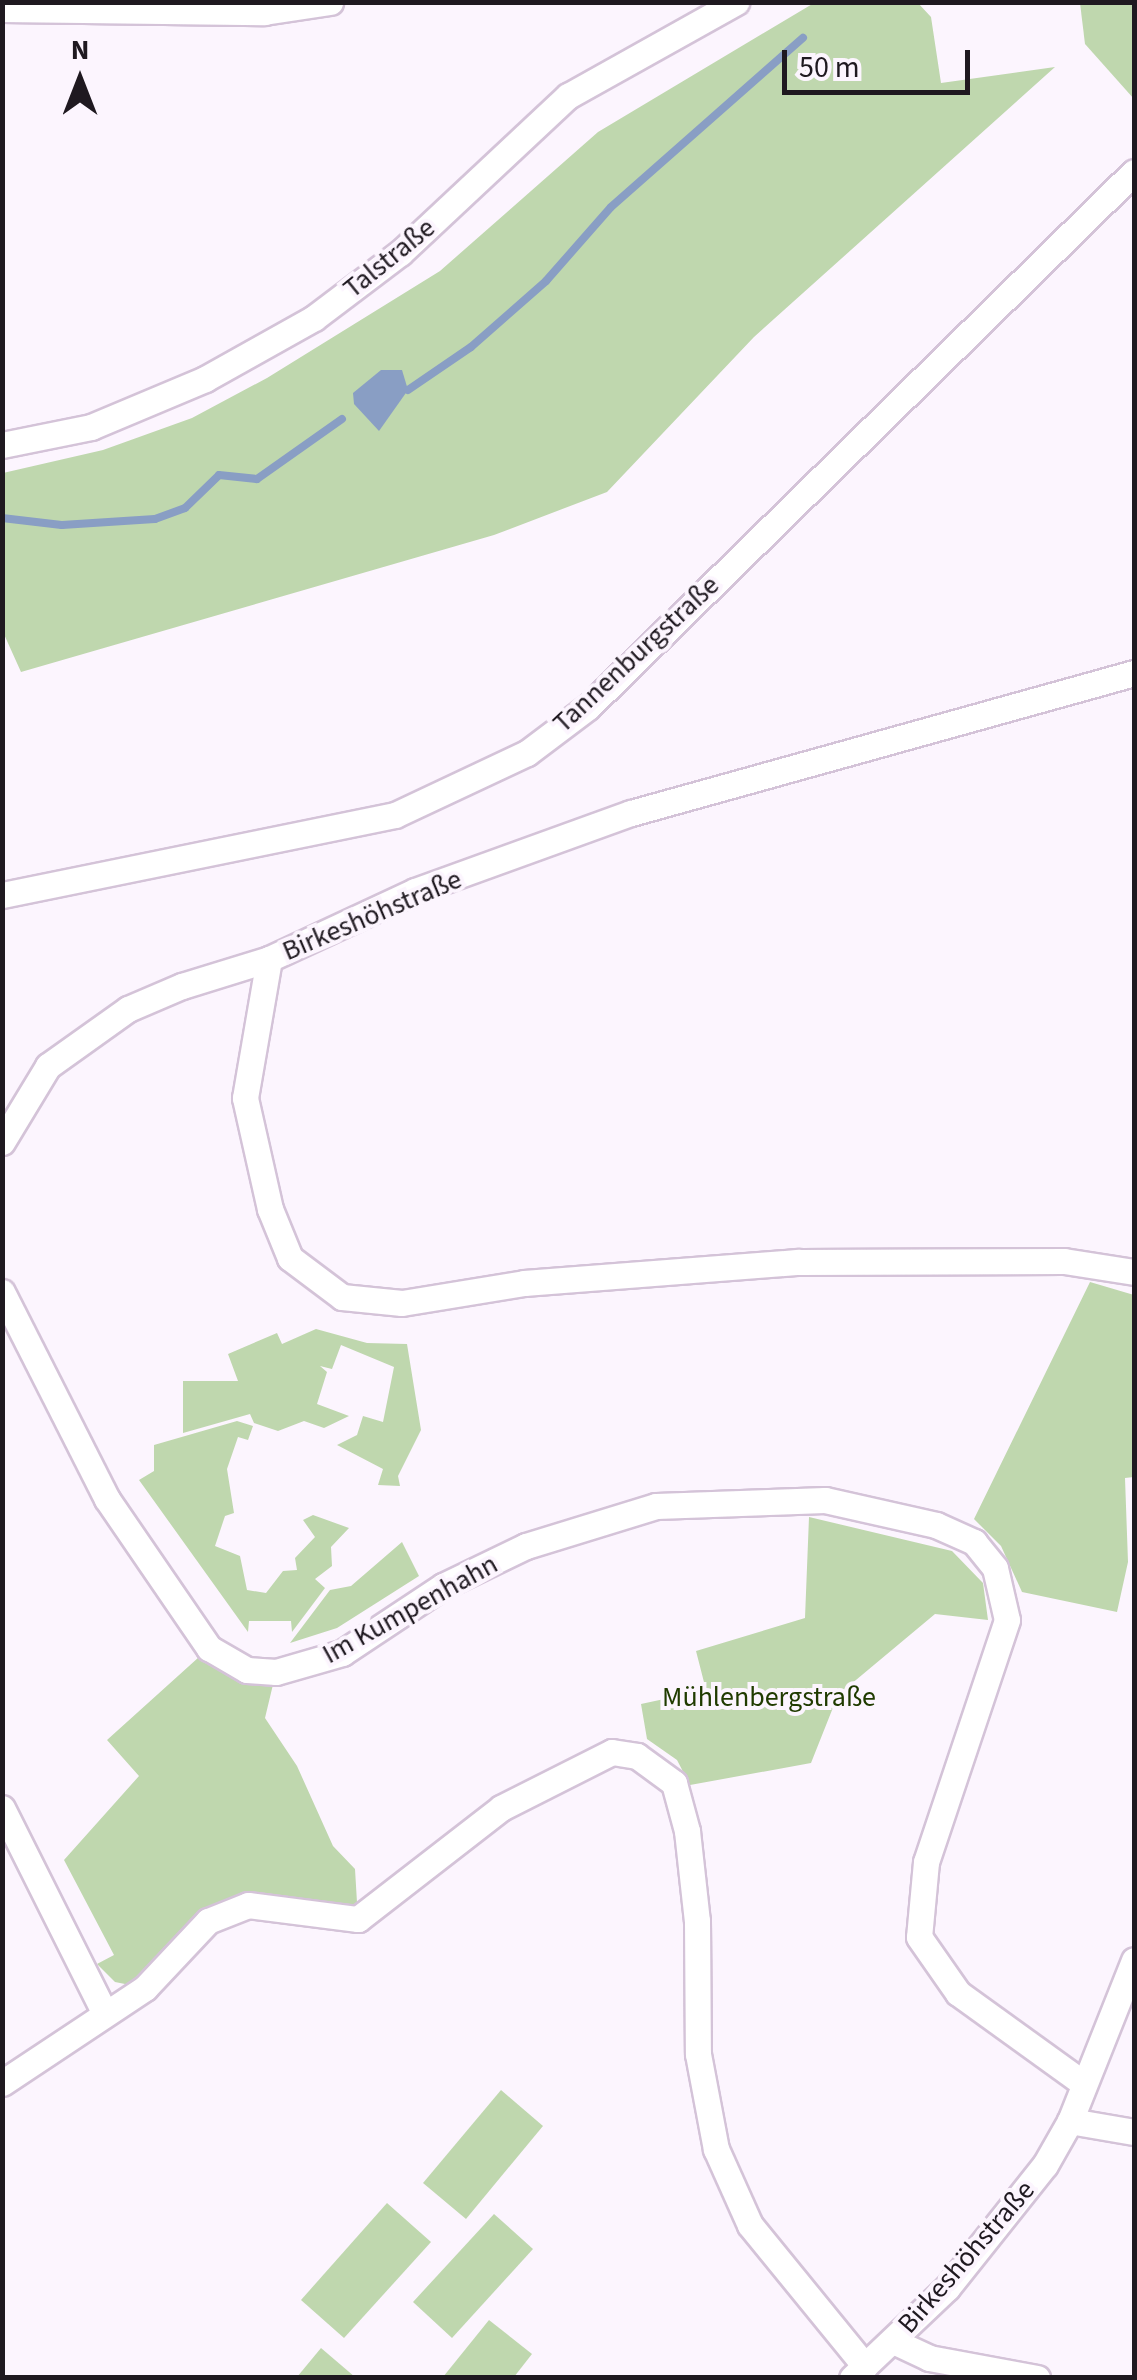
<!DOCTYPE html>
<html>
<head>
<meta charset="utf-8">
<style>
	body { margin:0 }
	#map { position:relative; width:1137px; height:2380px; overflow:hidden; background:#fcf5fe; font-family:"Source Sans 3",sans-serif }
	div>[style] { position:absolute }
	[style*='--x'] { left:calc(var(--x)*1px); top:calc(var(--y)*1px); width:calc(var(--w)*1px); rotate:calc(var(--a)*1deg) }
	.green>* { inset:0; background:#bfd7ae }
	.water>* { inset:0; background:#899ec4 }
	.stream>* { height:8px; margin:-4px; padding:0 4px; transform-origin:4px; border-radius:4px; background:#899ec4 }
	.roads { filter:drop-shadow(2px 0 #d4c3d8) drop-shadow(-2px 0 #d4c3d8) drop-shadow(0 2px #d4c3d8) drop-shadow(0 -2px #d4c3d8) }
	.minor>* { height:25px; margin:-12.5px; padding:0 12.5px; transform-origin:12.5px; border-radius:12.5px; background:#fff }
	span { translate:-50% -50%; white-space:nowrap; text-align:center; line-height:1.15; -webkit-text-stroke:8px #fcf5fe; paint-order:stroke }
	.street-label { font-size:28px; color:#1f1920 }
	.park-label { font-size:28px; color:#203b00 }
	.frame { position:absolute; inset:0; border:5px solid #1f1920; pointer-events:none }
	.north { position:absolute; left:30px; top:30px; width:100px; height:100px; -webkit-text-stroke:8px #fcf5fe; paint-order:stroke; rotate:0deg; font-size:28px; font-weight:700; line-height:40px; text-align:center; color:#1f1920 }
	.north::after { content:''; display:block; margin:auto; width:35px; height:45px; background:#1f1920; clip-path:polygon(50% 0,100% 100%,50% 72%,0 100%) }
	.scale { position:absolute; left:782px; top:50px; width:188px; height:45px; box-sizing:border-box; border:5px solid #1f1920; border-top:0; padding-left:12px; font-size:30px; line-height:35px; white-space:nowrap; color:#1f1920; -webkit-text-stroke:8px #fcf5fe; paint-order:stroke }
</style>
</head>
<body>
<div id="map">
	<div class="green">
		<i style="clip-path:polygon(814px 3px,918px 3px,931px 17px,941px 83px,1055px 67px,754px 337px,607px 492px,494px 535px,21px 672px,3px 632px,3px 473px,103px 450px,192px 418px,267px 378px,440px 271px,598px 132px)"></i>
		<i style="clip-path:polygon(1080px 3px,1134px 3px,1134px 99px,1085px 44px)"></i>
		<i style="clip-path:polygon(1090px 1282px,1134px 1295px,1134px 1477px,1125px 1478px,1128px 1562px,1117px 1612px,1022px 1592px,1001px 1546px,974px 1519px)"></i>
		<i style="clip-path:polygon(316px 1329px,367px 1343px,407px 1344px,421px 1430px,398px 1476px,400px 1486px,378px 1485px,383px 1469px,337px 1445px,357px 1435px,363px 1416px,383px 1422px,394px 1367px,341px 1345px,332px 1369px,320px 1366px,327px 1372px,317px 1404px,349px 1416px,324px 1428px,304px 1421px,278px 1431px,254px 1423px,250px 1414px,183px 1433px,183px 1381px,238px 1381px,228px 1354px,277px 1333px,282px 1344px)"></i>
		<i style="clip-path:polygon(237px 1421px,253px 1426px,248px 1440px,238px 1437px,227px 1469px,234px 1513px,225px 1516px,215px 1546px,240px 1556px,247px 1590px,266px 1593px,283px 1571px,297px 1570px,295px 1558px,315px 1537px,303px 1520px,313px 1515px,349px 1528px,331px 1547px,332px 1566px,315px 1579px,325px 1588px,292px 1632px,291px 1621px,249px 1621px,248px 1632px,139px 1480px,154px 1471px,154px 1445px)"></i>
		<i style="clip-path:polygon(809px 1517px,952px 1551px,983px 1583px,988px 1620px,935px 1614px,838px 1695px,811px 1763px,690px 1785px,677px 1760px,647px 1739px,641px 1704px,706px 1690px,696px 1651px,805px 1618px)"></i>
		<i style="clip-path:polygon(402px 1542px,419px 1576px,337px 1628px,290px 1643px,330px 1590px,351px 1586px)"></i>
		<i style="clip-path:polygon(209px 1648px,276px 1672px,265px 1718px,297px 1766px,333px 1846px,355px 1869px,358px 1919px,231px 1910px,145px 1988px,115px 1982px,97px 1964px,114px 1955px,64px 1860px,139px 1776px,107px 1740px)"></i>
		<i style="clip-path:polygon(501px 2090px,543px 2126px,466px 2219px,423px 2183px)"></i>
		<i style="clip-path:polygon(387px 2203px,431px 2242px,344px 2338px,301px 2300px)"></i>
		<i style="clip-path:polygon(494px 2214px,533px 2249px,452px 2338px,413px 2302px)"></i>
		<i style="clip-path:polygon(489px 2320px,532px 2354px,514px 2377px,443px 2377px)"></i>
		<i style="clip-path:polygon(321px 2348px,355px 2377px,297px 2377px)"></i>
	</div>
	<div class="water">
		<i style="clip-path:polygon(381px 370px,402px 370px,408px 390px,379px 431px,354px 404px,353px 393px)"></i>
	</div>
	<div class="stream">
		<i style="--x:408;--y:390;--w:76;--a:-34.3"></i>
		<i style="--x:471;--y:347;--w:100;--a:-41.3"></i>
		<i style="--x:546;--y:281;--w:98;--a:-48.7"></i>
		<i style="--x:611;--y:207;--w:256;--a:-41.4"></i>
		<i style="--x:2;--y:518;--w:60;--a:6.7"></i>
		<i style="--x:62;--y:525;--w:93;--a:-3.7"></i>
		<i style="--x:155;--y:519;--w:32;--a:-20"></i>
		<i style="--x:185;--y:508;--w:47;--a:-44.1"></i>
		<i style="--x:219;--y:475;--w:38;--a:6"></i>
		<i style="--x:257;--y:479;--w:104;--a:-35.2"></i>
	</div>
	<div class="roads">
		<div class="minor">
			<i style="--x:2;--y:9;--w:262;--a:0.7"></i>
			<i style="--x:264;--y:12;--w:67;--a:-8.6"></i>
			<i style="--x:2;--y:445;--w:91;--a:-11.4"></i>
			<i style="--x:91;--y:427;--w:124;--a:-22.8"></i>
			<i style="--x:205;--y:379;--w:125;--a:-29.2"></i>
			<i style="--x:314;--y:318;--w:108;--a:-37.1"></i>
			<i style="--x:400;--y:253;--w:230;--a:-43.1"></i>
			<i style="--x:568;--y:96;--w:193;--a:-29.2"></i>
			<i style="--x:2;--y:895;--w:401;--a:-11.5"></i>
			<i style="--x:395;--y:815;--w:146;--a:-25.2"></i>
			<i style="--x:527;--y:753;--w:76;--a:-37"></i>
			<i style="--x:588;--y:707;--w:764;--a:-44.42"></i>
			<i style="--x:269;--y:959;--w:141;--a:99.8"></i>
			<i style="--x:245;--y:1098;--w:114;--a:77.3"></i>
			<i style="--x:270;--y:1209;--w:53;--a:67.8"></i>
			<i style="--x:290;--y:1258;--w:65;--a:36.9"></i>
			<i style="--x:342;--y:1297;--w:60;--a:5.7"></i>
			<i style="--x:402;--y:1303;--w:124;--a:-9.3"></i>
			<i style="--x:524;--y:1283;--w:276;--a:-4.4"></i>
			<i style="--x:799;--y:1262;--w:265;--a:-0.2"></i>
			<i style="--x:1064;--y:1261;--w:71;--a:8.9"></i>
			<i style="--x:2;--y:1142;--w:89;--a:-58.8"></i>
			<i style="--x:48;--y:1066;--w:98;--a:-35.5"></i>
			<i style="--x:128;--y:1009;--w:59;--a:-23.1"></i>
			<i style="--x:182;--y:986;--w:91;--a:-17.2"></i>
			<i style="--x:269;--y:959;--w:161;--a:-25"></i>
			<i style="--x:415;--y:891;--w:230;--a:-19.9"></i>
			<i style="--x:631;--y:813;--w:522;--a:-15.55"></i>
			<i style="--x:2;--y:1292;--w:232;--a:63.1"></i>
			<i style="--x:107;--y:1499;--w:181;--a:55.6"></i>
			<i style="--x:209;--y:1648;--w:44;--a:30.1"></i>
			<i style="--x:247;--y:1670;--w:29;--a:4"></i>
			<i style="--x:276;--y:1672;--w:69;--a:-16.1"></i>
			<i style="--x:342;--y:1653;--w:121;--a:-33.6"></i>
			<i style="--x:443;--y:1586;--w:92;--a:-25.7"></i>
			<i style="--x:526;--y:1546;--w:136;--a:-17.1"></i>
			<i style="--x:656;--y:1506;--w:169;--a:-2"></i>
			<i style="--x:825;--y:1500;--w:114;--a:12.7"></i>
			<i style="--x:936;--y:1525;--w:42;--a:24.1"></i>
			<i style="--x:974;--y:1542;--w:33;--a:51"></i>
			<i style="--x:995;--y:1568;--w:53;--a:77"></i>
			<i style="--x:1007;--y:1620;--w:255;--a:108.5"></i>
			<i style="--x:926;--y:1862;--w:75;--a:95.3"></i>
			<i style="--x:919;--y:1937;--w:68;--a:55.1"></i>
			<i style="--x:958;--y:1993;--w:154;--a:35.8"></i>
			<i style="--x:2;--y:1808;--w:228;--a:63.4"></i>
			<i style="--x:2;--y:2083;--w:172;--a:-33.6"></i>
			<i style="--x:145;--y:1988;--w:92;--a:-46.8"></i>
			<i style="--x:208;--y:1921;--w:43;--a:-21.8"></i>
			<i style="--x:248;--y:1905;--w:111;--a:7.3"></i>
			<i style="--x:358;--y:1919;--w:181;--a:-37.8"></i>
			<i style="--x:501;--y:1808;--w:124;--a:-26.8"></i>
			<i style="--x:612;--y:1752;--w:25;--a:9"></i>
			<i style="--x:637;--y:1756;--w:46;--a:36.1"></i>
			<i style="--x:674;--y:1783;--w:50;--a:74.8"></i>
			<i style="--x:687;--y:1831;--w:91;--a:83.7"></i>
			<i style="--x:697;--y:1921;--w:133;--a:89.6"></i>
			<i style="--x:698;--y:2054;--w:97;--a:79.3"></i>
			<i style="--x:716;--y:2149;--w:83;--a:65.9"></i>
			<i style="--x:750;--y:2225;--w:182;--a:50.8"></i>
			<i style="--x:1070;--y:2121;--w:65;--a:9.8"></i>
			<i style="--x:893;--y:2341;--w:40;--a:25"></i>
			<i style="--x:929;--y:2358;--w:110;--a:10.5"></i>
			<i style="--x:852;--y:2378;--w:131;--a:-43.5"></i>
			<i style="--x:947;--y:2288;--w:157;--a:-51.5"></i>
			<i style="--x:1045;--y:2165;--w:51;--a:-60.4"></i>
			<i style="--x:1070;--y:2121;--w:173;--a:-68.3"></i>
		</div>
	</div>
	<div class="street-label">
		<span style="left:389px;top:258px;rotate:-39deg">Talstraße</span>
		<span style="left:636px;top:654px;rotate:-43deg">Tannenburgstraße</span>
		<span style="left:372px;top:915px;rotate:-23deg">Birkeshöhstraße</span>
		<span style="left:410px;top:1609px;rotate:-29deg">Im Kumpenhahn</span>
		<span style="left:966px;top:2257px;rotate:-49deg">Birkeshöhstraße</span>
	</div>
	<div class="park-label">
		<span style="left:769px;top:1697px">Mühlenbergstraße</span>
	</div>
	<div class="frame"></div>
	<div class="north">N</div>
	<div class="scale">50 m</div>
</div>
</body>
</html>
